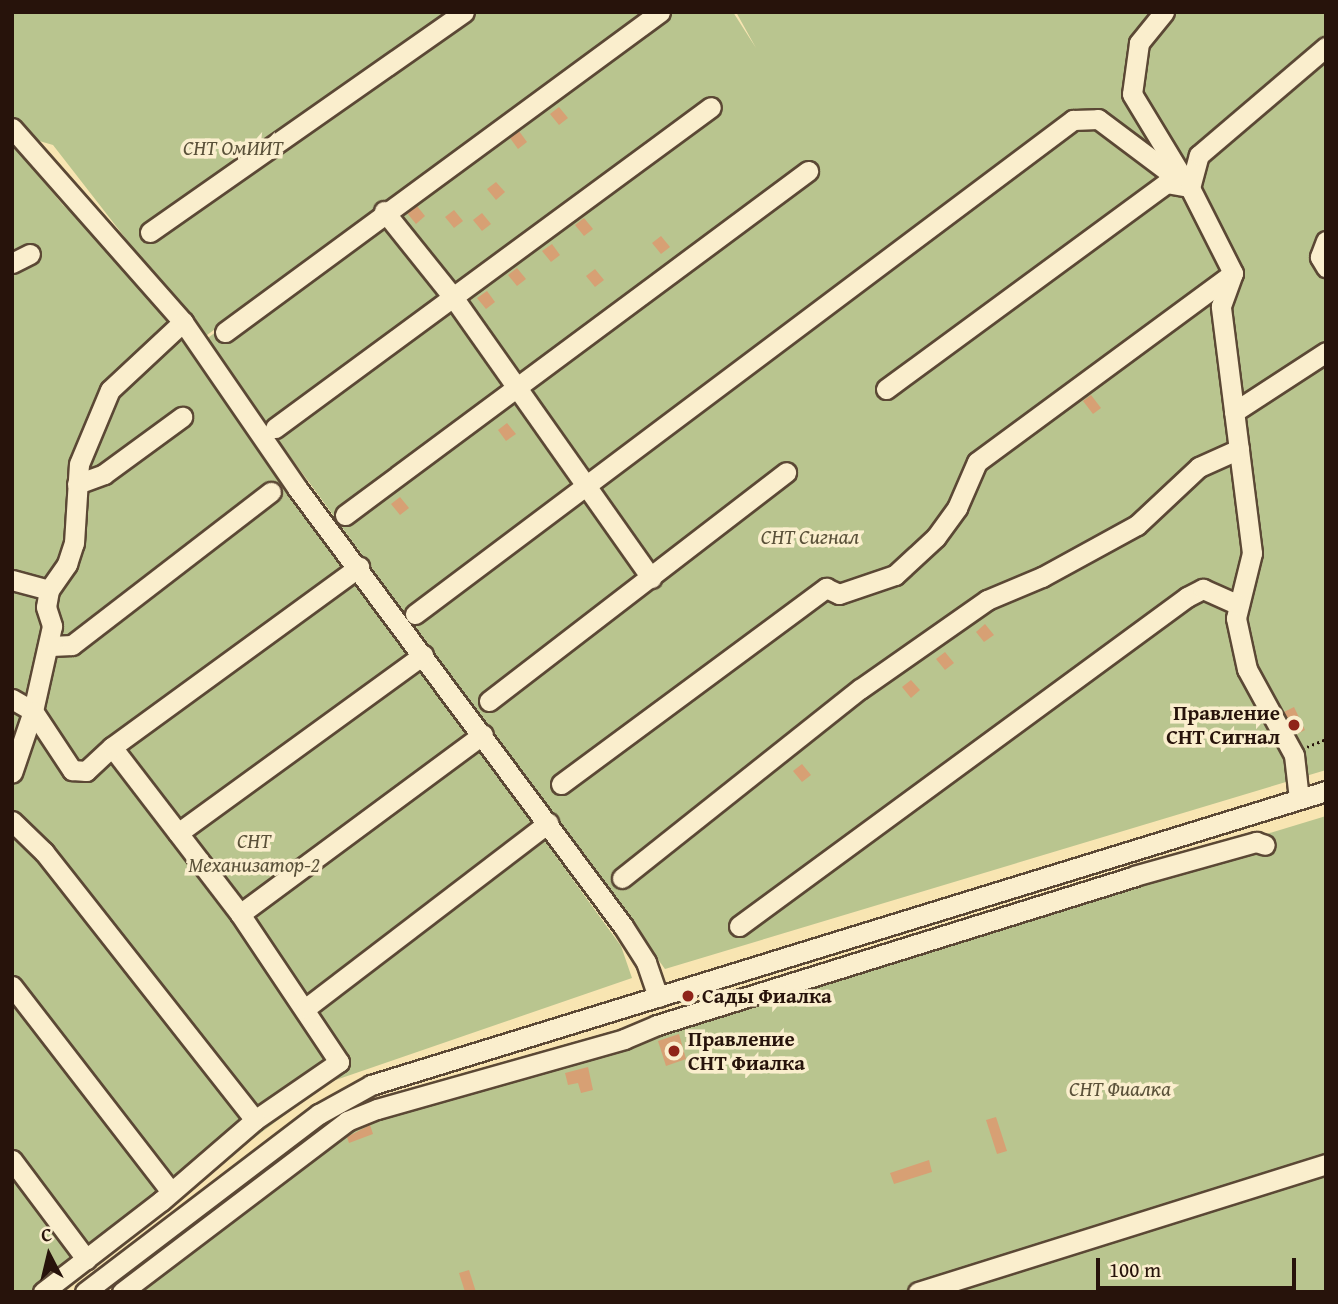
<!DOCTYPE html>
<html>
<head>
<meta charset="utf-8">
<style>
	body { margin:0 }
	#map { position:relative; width:1338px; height:1304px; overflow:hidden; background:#f8e5b2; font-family:"Gentium Book Plus",serif }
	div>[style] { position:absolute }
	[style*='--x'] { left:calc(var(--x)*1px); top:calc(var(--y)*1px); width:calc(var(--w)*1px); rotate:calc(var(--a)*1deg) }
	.green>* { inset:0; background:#b9c58f }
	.building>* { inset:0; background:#d7a074 }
	.path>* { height:2.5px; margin-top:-1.25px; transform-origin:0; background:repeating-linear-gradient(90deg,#27130b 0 2px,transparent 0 5.5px) }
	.roads { filter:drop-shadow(2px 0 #5b4835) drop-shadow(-2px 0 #5b4835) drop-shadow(0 2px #5b4835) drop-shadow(0 -2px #5b4835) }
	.minor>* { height:19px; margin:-9.5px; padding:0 9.5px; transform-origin:9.5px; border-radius:9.5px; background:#faeecd }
	.dots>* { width:19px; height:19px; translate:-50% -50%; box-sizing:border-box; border:4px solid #faeecd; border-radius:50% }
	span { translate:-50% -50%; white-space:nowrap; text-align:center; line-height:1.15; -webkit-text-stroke:7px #faeecd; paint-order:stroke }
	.park-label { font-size:21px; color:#5a5139; font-style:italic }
	.poi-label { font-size:21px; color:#27130b; font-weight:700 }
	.right { translate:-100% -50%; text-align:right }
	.left { translate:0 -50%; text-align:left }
	.frame { position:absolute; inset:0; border:14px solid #27130b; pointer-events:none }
	.north { position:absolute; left:14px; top:1220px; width:70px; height:70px; -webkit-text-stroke:5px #faeecd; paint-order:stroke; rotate:353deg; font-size:19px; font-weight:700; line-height:28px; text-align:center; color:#27130b }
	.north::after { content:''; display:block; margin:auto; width:24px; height:32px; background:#27130b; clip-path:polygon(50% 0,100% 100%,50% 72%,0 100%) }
	.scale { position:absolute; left:1096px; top:1258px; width:200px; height:32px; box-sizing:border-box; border:4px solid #27130b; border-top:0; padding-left:9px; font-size:21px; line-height:24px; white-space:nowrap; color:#27130b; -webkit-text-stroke:5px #faeecd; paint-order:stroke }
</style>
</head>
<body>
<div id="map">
	<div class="green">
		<i style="clip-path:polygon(12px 12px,646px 12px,203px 338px,53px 145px,12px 133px)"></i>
		<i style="clip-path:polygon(654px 12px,733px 12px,756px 48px,736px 12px,1326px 12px,1326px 770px,665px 969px,205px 340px)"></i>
		<i style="clip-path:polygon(12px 144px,63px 205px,103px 240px,142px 286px,621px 946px,632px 978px,327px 1083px,50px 1292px,12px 1292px)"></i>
		<i style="clip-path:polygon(1326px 816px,1326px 1292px,115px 1292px,369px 1105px)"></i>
	</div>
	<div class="building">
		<i style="clip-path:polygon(559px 107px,568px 118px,559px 125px,550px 114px)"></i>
		<i style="clip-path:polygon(519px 131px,527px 142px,518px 149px,510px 138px)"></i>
		<i style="clip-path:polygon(496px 182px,505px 192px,496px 200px,487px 189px)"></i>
		<i style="clip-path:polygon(417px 206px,425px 216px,416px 224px,407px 213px)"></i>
		<i style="clip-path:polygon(454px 210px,463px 221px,454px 228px,445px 217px)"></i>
		<i style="clip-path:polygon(482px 213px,491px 224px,482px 231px,473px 220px)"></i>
		<i style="clip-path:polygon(584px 218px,593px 229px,584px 236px,575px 225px)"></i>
		<i style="clip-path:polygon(661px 236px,670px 247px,661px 254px,652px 243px)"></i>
		<i style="clip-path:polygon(552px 244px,560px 255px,551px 262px,542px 251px)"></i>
		<i style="clip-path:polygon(517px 268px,526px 279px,517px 286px,508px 275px)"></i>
		<i style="clip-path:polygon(595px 269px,604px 280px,595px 287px,586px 276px)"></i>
		<i style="clip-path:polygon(487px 291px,495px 302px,486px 309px,477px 298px)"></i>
		<i style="clip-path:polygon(1091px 395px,1101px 408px,1093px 414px,1083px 401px)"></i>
		<i style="clip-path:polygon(507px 423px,516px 434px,506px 441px,498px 430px)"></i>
		<i style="clip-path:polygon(400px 497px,409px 508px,400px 515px,391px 504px)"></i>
		<i style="clip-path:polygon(985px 624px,994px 635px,984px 642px,976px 632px)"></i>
		<i style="clip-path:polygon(945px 652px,954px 663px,945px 670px,936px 659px)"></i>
		<i style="clip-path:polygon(911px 680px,920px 690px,911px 698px,902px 687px)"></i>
		<i style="clip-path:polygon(1294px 707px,1305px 730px,1297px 734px,1284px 712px)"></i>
		<i style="clip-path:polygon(802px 764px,811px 775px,802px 782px,793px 771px)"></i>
		<i style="clip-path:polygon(679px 1034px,686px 1059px,666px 1066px,658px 1041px)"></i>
		<i style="clip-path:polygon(588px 1067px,593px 1090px,581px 1093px,578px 1083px,568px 1085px,565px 1073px)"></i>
		<i style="clip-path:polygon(996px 1117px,1007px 1151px,997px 1154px,986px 1120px)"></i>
		<i style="clip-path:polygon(370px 1125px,373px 1134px,349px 1143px,347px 1137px)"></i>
		<i style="clip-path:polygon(929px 1160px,932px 1172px,894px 1184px,890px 1173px)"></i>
		<i style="clip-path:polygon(469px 1270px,476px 1292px,465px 1292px,459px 1273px)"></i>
	</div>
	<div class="path">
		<i style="--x:1307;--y:747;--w:21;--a:-23"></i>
	</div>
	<div class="roads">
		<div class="minor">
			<i style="--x:1164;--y:12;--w:40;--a:129"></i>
			<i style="--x:1139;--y:43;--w:51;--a:97.8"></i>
			<i style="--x:1132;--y:94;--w:95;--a:58.8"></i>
			<i style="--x:12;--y:128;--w:259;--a:48.6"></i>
			<i style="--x:183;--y:322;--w:201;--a:55.5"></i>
			<i style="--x:297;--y:488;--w:546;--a:53.34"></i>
			<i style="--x:623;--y:926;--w:43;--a:57.4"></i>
			<i style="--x:646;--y:962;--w:37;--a:71"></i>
			<i style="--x:384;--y:211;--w:110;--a:51.3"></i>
			<i style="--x:453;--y:297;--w:344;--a:54.8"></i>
			<i style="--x:150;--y:232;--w:383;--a:-35"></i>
			<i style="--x:1326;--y:241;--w:17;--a:111"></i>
			<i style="--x:1320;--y:257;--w:12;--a:59"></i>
			<i style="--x:12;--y:263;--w:20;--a:-27"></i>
			<i style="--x:225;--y:332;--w:540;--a:-36.34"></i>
			<i style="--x:886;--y:389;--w:348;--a:-36.3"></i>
			<i style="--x:1166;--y:183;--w:23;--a:10"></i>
			<i style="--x:1234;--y:412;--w:110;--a:-33.1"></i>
			<i style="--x:275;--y:428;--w:541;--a:-36.36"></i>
			<i style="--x:77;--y:484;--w:29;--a:-20"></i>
			<i style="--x:104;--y:474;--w:97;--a:-36.2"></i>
			<i style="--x:345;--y:515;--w:577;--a:-36.61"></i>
			<i style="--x:12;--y:580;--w:38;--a:15"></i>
			<i style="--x:49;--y:590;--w:17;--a:100"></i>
			<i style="--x:46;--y:607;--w:20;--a:72"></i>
			<i style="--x:52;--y:626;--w:87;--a:102.6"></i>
			<i style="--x:33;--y:711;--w:65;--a:108.7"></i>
			<i style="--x:49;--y:590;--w:32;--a:-55"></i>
			<i style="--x:67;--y:564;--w:22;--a:-72"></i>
			<i style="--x:74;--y:543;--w:79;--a:-86.4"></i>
			<i style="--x:79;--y:464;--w:80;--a:-67.3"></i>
			<i style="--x:110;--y:390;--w:100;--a:-43"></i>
			<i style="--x:415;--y:614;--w:823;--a:-36.9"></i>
			<i style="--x:1073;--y:120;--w:25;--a:-2"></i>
			<i style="--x:1098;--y:119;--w:115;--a:36.9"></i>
			<i style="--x:51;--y:646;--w:21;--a:-3"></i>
			<i style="--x:72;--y:645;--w:251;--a:-37.6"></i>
			<i style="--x:12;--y:699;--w:24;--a:30"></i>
			<i style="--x:33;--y:711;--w:71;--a:56.5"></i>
			<i style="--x:72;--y:770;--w:14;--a:4"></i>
			<i style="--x:86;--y:771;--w:35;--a:-43"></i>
			<i style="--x:112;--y:747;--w:210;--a:52.5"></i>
			<i style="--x:240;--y:914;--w:178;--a:56.2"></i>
			<i style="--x:339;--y:1062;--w:102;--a:145.4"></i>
			<i style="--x:255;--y:1120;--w:124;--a:139.2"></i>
			<i style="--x:161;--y:1201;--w:149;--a:142.4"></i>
			<i style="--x:489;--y:701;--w:375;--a:-37.6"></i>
			<i style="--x:112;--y:747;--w:306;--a:-36.1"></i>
			<i style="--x:561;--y:784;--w:330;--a:-36.5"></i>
			<i style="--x:826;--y:588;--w:14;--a:25"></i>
			<i style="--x:839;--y:594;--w:59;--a:-18.7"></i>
			<i style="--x:895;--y:575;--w:56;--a:-42.8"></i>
			<i style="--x:936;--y:537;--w:36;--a:-54"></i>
			<i style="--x:957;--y:508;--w:50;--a:-66.5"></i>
			<i style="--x:977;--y:462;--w:318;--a:-36.4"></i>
			<i style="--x:1299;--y:799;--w:44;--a:-96.5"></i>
			<i style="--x:1294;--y:755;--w:98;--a:-118.7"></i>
			<i style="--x:1247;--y:669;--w:52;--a:-102.2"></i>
			<i style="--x:1236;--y:618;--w:67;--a:-76.2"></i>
			<i style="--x:1252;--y:553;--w:249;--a:-97.2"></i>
			<i style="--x:1221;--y:306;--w:35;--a:-70"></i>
			<i style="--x:1233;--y:273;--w:95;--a:-116.8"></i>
			<i style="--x:1190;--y:188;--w:34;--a:-75"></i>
			<i style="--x:1199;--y:155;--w:167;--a:-40.4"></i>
			<i style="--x:12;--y:821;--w:45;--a:44.1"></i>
			<i style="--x:44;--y:852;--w:341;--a:51.8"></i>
			<i style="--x:178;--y:833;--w:303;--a:-36"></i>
			<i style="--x:622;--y:878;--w:304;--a:-38.5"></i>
			<i style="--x:860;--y:689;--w:155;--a:-35"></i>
			<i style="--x:987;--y:600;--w:60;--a:-22.7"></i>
			<i style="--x:1042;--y:577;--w:108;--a:-28.7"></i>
			<i style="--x:1137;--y:525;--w:85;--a:-43.1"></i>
			<i style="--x:1199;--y:467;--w:44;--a:-24.2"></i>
			<i style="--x:240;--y:914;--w:302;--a:-36.5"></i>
			<i style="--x:739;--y:926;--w:556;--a:-36.29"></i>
			<i style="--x:1187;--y:597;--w:18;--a:-27"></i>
			<i style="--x:1203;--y:589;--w:39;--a:24"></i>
			<i style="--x:12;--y:986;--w:260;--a:52.3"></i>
			<i style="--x:306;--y:1008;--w:305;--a:-37.4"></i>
			<i style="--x:12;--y:1160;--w:124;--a:53.2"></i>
			<i style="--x:85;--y:1292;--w:294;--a:-37.3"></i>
			<i style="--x:319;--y:1114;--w:60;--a:-29.1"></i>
			<i style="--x:371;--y:1085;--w:999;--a:-17.11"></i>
			<i style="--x:122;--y:1292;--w:283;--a:-37.2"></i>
			<i style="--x:347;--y:1121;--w:32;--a:-22"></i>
			<i style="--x:377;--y:1109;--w:257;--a:-15.8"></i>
			<i style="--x:624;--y:1039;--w:36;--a:-23"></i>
			<i style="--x:657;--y:1025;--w:500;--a:-17.3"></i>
			<i style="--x:1134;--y:876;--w:127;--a:-15.6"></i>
			<i style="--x:1256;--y:842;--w:9;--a:18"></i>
			<i style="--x:918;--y:1292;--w:428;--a:-17.4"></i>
		</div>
	</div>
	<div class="dots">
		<i style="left:1294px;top:725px;background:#8f2418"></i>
		<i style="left:688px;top:996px;background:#8f2418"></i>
		<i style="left:674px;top:1051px;background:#8f2418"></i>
	</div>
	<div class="park-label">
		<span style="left:233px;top:148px">СНТ ОмИИТ</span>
		<span style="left:810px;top:537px">СНТ Сигнал</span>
		<span style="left:254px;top:853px">СНТ<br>Механизатор-2</span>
		<span style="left:1120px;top:1089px">СНТ Фиалка</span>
	</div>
	<div class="poi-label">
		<span class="right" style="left:1280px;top:725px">Правление<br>СНТ Сигнал</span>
		<span class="left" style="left:702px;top:996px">Сады Фиалка</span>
		<span class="left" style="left:688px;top:1051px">Правление<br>СНТ Фиалка</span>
	</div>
	<div class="frame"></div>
	<div class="north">С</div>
	<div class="scale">100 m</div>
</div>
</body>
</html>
